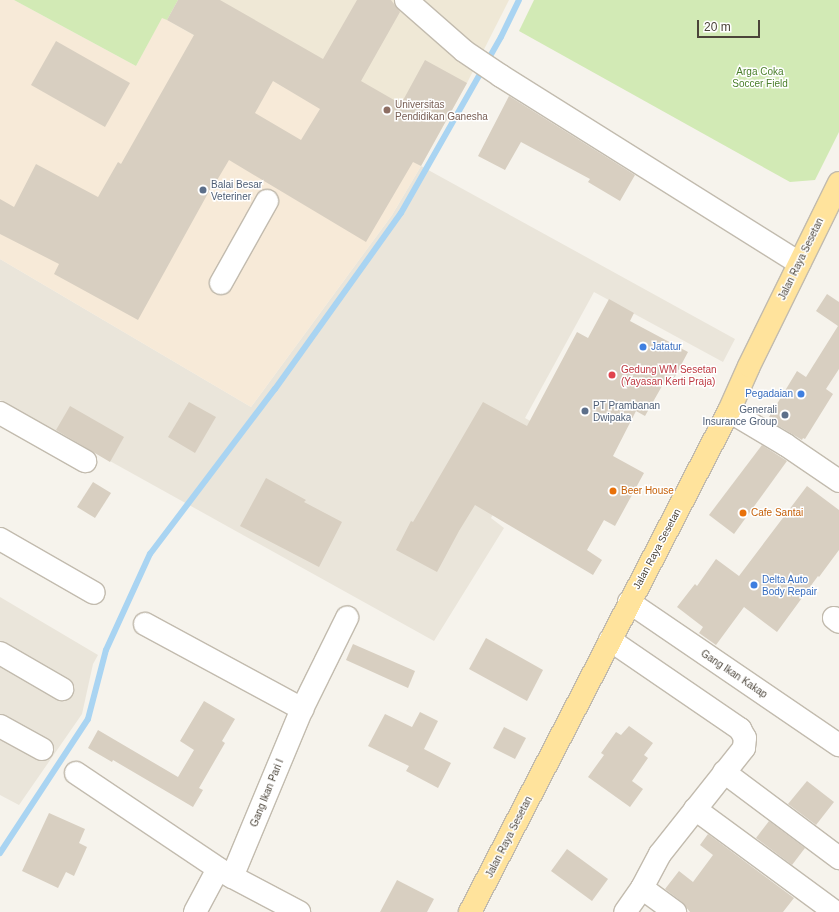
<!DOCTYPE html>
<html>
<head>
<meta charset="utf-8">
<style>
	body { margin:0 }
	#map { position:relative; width:839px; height:912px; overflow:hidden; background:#f6f3ec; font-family:Arial,sans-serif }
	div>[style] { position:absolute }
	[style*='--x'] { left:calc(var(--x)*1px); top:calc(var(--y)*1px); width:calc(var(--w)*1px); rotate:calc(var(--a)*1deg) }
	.residential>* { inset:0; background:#eae5da }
	.commercial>* { inset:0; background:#f7ead8 }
	.education>* { inset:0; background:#efe8d6 }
	.green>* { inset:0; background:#d2eab5 }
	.stream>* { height:6px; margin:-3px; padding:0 3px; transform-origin:3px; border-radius:3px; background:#a9d4f2 }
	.building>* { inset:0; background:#d8cfc1 }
	.roads { filter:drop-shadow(1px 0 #c2bbae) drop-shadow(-1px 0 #c2bbae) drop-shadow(0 1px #c2bbae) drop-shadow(0 -1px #c2bbae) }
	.minor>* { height:22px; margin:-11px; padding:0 11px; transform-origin:11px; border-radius:11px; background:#fff }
	.major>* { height:22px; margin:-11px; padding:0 11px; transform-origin:11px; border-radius:11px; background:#ffe39c }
	.dots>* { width:11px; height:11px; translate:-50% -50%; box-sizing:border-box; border:2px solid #fff; border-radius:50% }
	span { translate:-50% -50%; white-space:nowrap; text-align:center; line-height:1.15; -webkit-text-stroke:3px #fff; paint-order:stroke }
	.park-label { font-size:10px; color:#4a7f2a }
	.education-label { font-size:10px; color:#785e54 }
	.left { translate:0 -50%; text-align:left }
	.service-label { font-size:10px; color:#4e5e75 }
	.right { translate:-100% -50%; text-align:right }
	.street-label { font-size:10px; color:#4b4439 }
	.shop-label { font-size:10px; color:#366cbe }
	.health-label { font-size:10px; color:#be3a42 }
	.food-label { font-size:10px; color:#c56008 }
	.scale { position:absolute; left:697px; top:20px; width:63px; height:18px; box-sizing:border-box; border:2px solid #4b4439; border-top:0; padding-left:5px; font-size:12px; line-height:14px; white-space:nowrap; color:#4b4439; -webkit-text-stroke:3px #fff; paint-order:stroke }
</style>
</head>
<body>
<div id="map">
	<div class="residential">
		<i style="clip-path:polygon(421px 166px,735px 339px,723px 362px,594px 292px,525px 418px,543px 428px,491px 518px,504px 528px,434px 641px,0 400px,0 259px,251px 407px,392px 215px)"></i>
		<i style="clip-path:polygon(0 597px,98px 655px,93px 664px,82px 714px,19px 805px,0 795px)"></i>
	</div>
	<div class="commercial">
		<i style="clip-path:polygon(0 0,14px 0,136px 66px,162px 17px,421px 166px,392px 215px,251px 407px,0 259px)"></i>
	</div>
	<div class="education">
		<i style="clip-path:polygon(178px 0,509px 0,467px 83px,421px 166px,167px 20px)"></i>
	</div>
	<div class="green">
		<i style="clip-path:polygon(14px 0,178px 0,167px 20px,162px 18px,136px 66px)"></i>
		<i style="clip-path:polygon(534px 0,839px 0,839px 132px,815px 180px,790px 182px,519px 31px)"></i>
	</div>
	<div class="stream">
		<i style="--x:0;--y:853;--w:160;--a:-56.7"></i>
		<i style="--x:88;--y:719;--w:71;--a:-75.4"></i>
		<i style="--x:106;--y:650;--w:106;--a:-65.4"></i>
		<i style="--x:150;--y:554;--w:207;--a:-52.9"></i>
		<i style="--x:275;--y:389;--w:216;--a:-54.4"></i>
		<i style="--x:401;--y:213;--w:202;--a:-60.4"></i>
		<i style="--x:501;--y:37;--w:41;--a:-64.1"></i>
	</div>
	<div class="building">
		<i style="clip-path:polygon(evenodd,178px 0,220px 0,323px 59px,357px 0,391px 0,400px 12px,361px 81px,401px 104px,425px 60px,467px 83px,421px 166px,413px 162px,366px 242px,229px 160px,213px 187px,212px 186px,138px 320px,54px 274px,59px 264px,0 234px,0 199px,14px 207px,36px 164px,98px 197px,118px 162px,121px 164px,194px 35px,167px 20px,178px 0,273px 81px,320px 109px,301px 140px,255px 113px,273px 81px)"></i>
		<i style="clip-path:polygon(56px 41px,130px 83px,105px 127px,31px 85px)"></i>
		<i style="clip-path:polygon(509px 96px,635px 175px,620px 201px,588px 182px,590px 179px,521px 142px,505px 170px,478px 156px)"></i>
		<i style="clip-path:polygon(827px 294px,839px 302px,839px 369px,826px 389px,833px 394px,805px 439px,803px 438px,802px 440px,777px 425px,778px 423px,769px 417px,797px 371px,806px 377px,838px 326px,816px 311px)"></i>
		<i style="clip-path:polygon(609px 299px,634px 313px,630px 321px,688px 352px,672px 382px,666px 379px,645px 416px,636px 411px,613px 456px,644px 473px,615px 526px,604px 520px,587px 550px,602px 560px,593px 575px,475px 505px,459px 531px,437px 572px,396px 550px,411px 521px,413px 522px,483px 402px,527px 426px,577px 332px,588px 338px)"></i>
		<i style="clip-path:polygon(189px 402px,216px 417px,195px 453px,168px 437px)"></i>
		<i style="clip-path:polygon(70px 406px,124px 437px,110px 462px,56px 430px)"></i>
		<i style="clip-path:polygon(762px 445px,787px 461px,734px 534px,709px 515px)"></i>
		<i style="clip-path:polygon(266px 478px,306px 500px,304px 502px,342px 522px,319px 567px,240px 526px)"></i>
		<i style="clip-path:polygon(93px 482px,111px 493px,95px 518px,77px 507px)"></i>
		<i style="clip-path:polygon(807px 486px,839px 510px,839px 550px,819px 577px,818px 576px,777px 632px,744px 607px,716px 645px,699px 633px,703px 627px,677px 607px,695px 584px,697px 586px,716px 559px,739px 576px)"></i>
		<i style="clip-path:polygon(486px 638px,543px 670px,527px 701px,469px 669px)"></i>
		<i style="clip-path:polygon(353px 644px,415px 671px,408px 688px,346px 660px)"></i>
		<i style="clip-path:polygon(204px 701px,235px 719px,222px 741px,225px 743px,199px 788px,203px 790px,193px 807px,113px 760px,112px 762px,88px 748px,98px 730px,178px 777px,194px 750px,180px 741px)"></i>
		<i style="clip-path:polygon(420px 712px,438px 721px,424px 749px,451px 763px,438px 788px,406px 771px,409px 766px,368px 746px,385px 714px,412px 727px)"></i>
		<i style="clip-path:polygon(629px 726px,653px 743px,644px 755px,648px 758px,632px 781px,643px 789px,630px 807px,588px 777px,604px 755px,601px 753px,616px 732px,621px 735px)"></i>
		<i style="clip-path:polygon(504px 727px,526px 738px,515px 759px,493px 748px)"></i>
		<i style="clip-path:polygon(807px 781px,834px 802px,816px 825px,788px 804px)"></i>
		<i style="clip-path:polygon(49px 813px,85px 829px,79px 843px,87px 847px,74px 876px,66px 872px,58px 888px,22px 871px)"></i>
		<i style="clip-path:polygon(769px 821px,805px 848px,792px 865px,756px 838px)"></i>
		<i style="clip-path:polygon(708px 834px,794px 898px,783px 912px,690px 912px,682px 902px,665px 889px,679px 871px,693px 882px,713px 855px,700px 845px)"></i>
		<i style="clip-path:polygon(567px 849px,608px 879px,592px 901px,551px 871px)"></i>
		<i style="clip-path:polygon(397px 880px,434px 899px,427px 912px,380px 912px)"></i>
	</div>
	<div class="roads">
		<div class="minor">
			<i style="--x:406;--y:0;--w:77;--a:41.3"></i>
			<i style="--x:464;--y:51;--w:45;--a:34"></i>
			<i style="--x:501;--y:76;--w:352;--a:32.1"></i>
			<i style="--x:221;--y:283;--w:94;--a:-60.7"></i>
			<i style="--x:729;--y:411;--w:66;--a:30.8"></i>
			<i style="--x:786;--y:445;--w:64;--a:34.2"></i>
			<i style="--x:0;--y:413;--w:98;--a:29.5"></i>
			<i style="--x:0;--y:539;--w:108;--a:29.9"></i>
			<i style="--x:629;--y:602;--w:254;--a:34.3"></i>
			<i style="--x:834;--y:618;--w:6;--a:39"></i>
			<i style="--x:145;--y:624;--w:179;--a:28.4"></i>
			<i style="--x:610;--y:640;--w:158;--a:34.4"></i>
			<i style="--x:740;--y:729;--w:10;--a:61"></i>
			<i style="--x:745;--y:738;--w:10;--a:96"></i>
			<i style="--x:744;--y:748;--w:135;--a:128.4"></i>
			<i style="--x:660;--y:854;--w:38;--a:118"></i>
			<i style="--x:642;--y:888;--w:29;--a:125"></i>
			<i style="--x:0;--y:653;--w:72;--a:30.1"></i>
			<i style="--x:0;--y:726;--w:48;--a:28.7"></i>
			<i style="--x:724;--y:772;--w:144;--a:36.8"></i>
			<i style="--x:76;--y:773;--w:179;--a:33.9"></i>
			<i style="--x:225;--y:873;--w:84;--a:27.8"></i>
			<i style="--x:695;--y:809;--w:174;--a:36.3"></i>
			<i style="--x:232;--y:877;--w:182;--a:-67.4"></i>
			<i style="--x:302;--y:709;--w:102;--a:-63.7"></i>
			<i style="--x:642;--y:888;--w:41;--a:36"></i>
			<i style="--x:195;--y:912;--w:49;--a:-61.9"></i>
		</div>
		<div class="major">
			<i style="--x:470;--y:912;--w:564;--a:-62.66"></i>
			<i style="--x:729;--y:411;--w:49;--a:-66"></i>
			<i style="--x:749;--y:366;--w:204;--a:-63.8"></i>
		</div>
	</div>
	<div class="dots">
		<i style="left:387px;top:110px;background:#8d6e63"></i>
		<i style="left:203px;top:190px;background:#5c6f8a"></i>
		<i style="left:643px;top:347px;background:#3f7fe0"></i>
		<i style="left:612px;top:375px;background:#e0444e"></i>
		<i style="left:801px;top:394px;background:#3f7fe0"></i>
		<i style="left:585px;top:411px;background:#5c6f8a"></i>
		<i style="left:785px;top:415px;background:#5c6f8a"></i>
		<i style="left:613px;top:491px;background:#e8710a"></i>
		<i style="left:743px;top:513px;background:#e8710a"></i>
		<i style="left:754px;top:585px;background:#3f7fe0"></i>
	</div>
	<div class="park-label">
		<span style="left:760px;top:77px">Arga Coka<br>Soccer Field</span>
	</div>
	<div class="education-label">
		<span class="left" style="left:395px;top:110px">Universitas<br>Pendidikan Ganesha</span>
	</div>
	<div class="service-label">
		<span class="left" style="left:211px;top:190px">Balai Besar<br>Veteriner</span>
		<span class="left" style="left:593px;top:411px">PT Prambanan<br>Dwipaka</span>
		<span class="right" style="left:777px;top:415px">Generali<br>Insurance Group</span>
	</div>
	<div class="street-label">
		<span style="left:801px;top:259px;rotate:-64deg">Jalan Raya Sesetan</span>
		<span style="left:657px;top:549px;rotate:-62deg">Jalan Raya Sesetan</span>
		<span style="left:734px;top:674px;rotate:34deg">Gang Ikan Kakap</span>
		<span style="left:267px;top:793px;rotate:-68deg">Gang Ikan Pari I</span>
		<span style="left:509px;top:837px;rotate:-63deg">Jalan Raya Sesetan</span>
	</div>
	<div class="shop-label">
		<span class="left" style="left:651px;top:347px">Jatatur</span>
		<span class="right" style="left:793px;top:394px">Pegadaian</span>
		<span class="left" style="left:762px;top:585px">Delta Auto<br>Body Repair</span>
	</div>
	<div class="health-label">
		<span class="left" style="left:621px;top:375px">Gedung WM Sesetan<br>(Yayasan Kerti Praja)</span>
	</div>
	<div class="food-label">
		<span class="left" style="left:621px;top:491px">Beer House</span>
		<span class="left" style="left:751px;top:513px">Cafe Santai</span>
	</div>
	<div class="scale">20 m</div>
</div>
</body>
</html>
